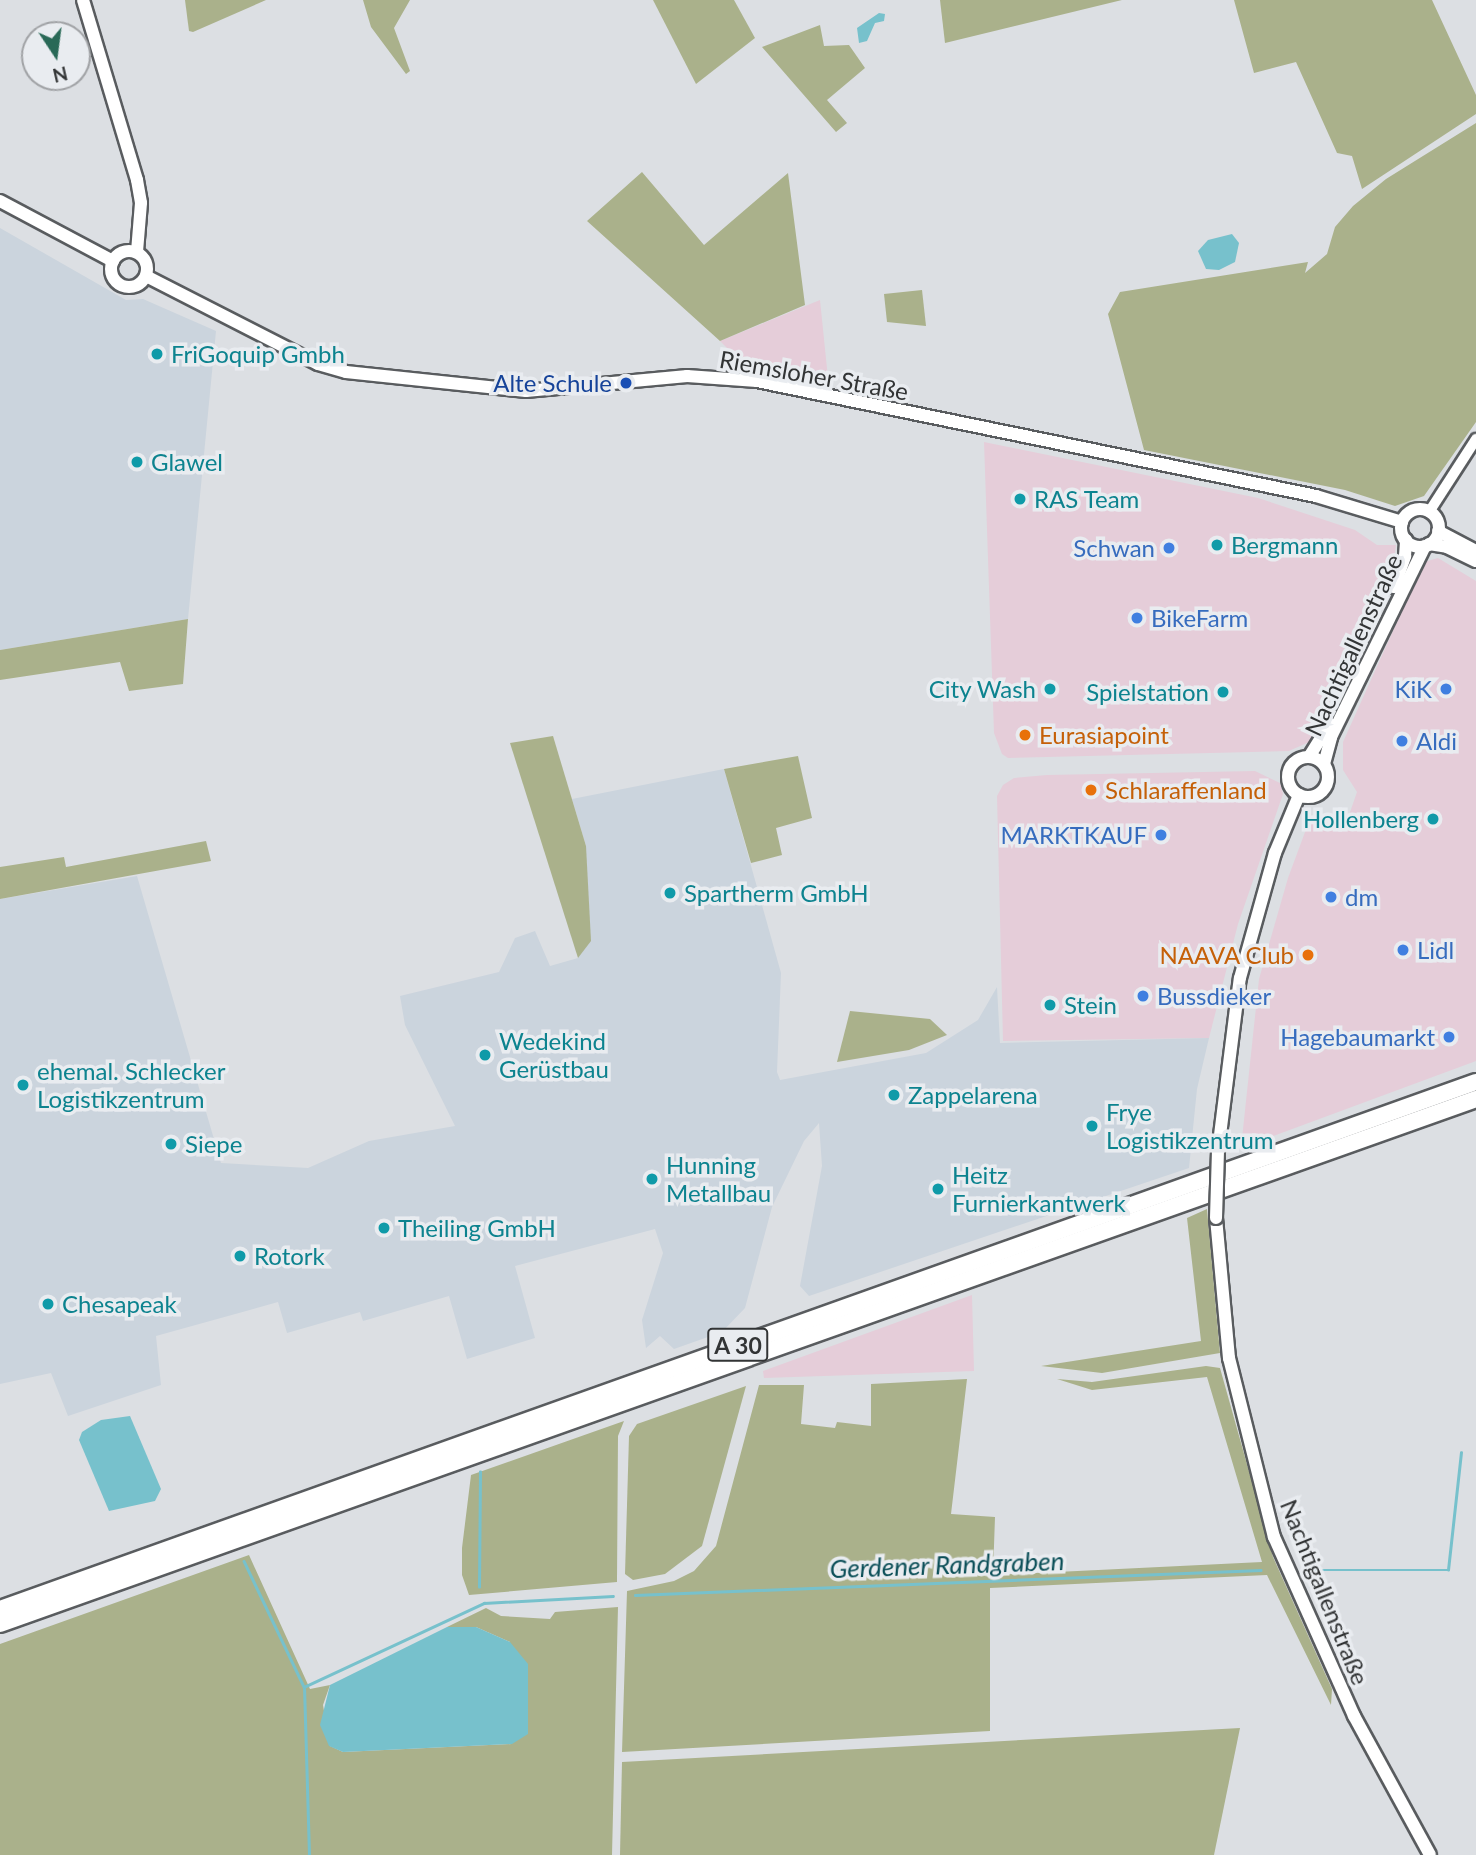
<!DOCTYPE html>
<html>
<head>
<meta charset="utf-8">
<style>
	body { margin:0 }
	#map { position:relative; width:1476px; height:1855px; overflow:hidden; background:#dcdfe3; font-family:Lato,sans-serif }
	div>[style] { position:absolute }
	[style*='--x'] { left:calc(var(--x)*1px); top:calc(var(--y)*1px); width:calc(var(--w)*1px); rotate:calc(var(--a)*1deg) }
	.commercial>* { inset:0; background:#e5cdd9 }
	.built>* { inset:0; background:#cbd4dd }
	.green>* { inset:0; background:#aab18b }
	.water>* { inset:0; background:#77c1cc }
	.stream>* { height:2.5px; margin:-1.25px; padding:0 1.25px; transform-origin:1.25px; border-radius:1.25px; background:#77c1cc }
	.roads { filter:drop-shadow(2px 0 #595c5f) drop-shadow(-2px 0 #595c5f) drop-shadow(0 2px #595c5f) drop-shadow(0 -2px #595c5f) }
	.tertiary>* { height:10px; margin:-5px; padding:0 5px; transform-origin:5px; border-radius:5px; background:#fff }
	.secondary>* { height:12px; margin:-6px; padding:0 6px; transform-origin:6px; border-radius:6px; background:#fff }
	.secondary>.ring { margin:-6px; padding:0; box-sizing:content-box; background:none; border:12px solid #fff; border-radius:50% }
	.motorway>* { height:16px; margin:-8px; padding:0 8px; transform-origin:8px; border-radius:8px; background:#fff }
	.bridges { filter:drop-shadow(2px 0 #595c5f) drop-shadow(-2px 0 #595c5f) drop-shadow(0 2px #595c5f) drop-shadow(0 -2px #595c5f) }
	.secondary-bridge>* { height:12px; margin:-6px; padding:0 6px; transform-origin:6px; border-radius:6px; background:#fff }
	.dots>* { width:19px; height:19px; translate:-50% -50%; box-sizing:border-box; border:4px solid #e9ecf0; border-radius:50% }
	span { translate:-50% -50%; white-space:nowrap; text-align:center; line-height:1.15; -webkit-text-stroke:7px #e9ecf0; paint-order:stroke }
	.shield-label span { padding:2px 5px; background:#e9ecf0; border:2px solid; border-radius:5px; -webkit-text-stroke-width:0 }
	.shield-label { font-size:23px; color:#323435; font-weight:700 }
	.culture-label { font-size:24px; color:#0d838f }
	.left { translate:0 -50%; text-align:left }
	.right { translate:-100% -50%; text-align:right }
	.street-label { font-size:24px; color:#323435 }
	.transit-label { font-size:24px; color:#164399 }
	.shop-label { font-size:24px; color:#366cbe }
	.food-label { font-size:24px; color:#c56008 }
	.water-label { font-size:26px; color:#0a4e57; font-style:italic }
	.north { position:absolute; left:21px; top:21px; width:70px; height:70px; box-sizing:border-box; background:#e9ecf0; border:2px solid #a0a2a5; border-radius:50%; rotate:167deg; font-size:19px; font-weight:700; line-height:28px; text-align:center; color:#323435 }
	.north::after { content:''; display:block; margin:auto; width:24px; height:32px; background:#296957; clip-path:polygon(50% 0,100% 100%,50% 72%,0 100%) }
</style>
</head>
<body>
<div id="map">
	<div class="commercial">
		<i style="clip-path:polygon(820px 300px,829px 388px,752px 373px,720px 341px)"></i>
		<i style="clip-path:polygon(984px 442px,1258px 498px,1355px 530px,1377px 545px,1396px 545px,1391px 578px,1309px 742px,1289px 751px,1008px 758px,1002px 754px,994px 733px)"></i>
		<i style="clip-path:polygon(1438px 558px,1476px 581px,1476px 1061px,1241px 1148px,1259px 979px,1288px 878px,1308px 824px,1326px 818px,1348px 818px,1357px 792px,1343px 770px,1343px 742px,1424px 562px)"></i>
		<i style="clip-path:polygon(1255px 771px,1280px 783px,1283px 794px,1238px 924px,1209px 1038px,1003px 1041px,997px 796px,1003px 785px,1014px 778px,1047px 775px)"></i>
		<i style="clip-path:polygon(972px 1295px,974px 1371px,764px 1378px,763px 1371px)"></i>
	</div>
	<div class="built">
		<i style="clip-path:polygon(0 228px,126px 300px,143px 299px,216px 331px,188px 619px,0 650px)"></i>
		<i style="clip-path:polygon(724px 769px,781px 973px,777px 1072px,780px 1080px,926px 1053px,978px 1020px,997px 987px,1000px 1043px,1209px 1038px,1197px 1089px,1189px 1168px,809px 1296px,800px 1286px,822px 1166px,819px 1123px,804px 1141px,772px 1207px,745px 1308px,722px 1332px,674px 1349px,660px 1336px,646px 1348px,642px 1320px,663px 1253px,655px 1229px,515px 1266px,535px 1338px,467px 1359px,449px 1296px,363px 1321px,360px 1312px,287px 1333px,278px 1302px,156px 1336px,161px 1385px,68px 1416px,51px 1373px,0 1384px,0 899px,137px 876px,221px 1163px,308px 1168px,369px 1141px,455px 1126px,405px 1025px,400px 996px,499px 972px,515px 938px,535px 931px,550px 966px,578px 958px,586px 846px,572px 799px)"></i>
	</div>
	<div class="green">
		<i style="clip-path:polygon(185px 0,266px 0,193px 32px,189px 31px)"></i>
		<i style="clip-path:polygon(363px 0,410px 0,394px 28px,410px 71px,406px 74px,371px 27px)"></i>
		<i style="clip-path:polygon(653px 0,734px 0,755px 38px,696px 84px)"></i>
		<i style="clip-path:polygon(940px 0,1122px 0,945px 43px)"></i>
		<i style="clip-path:polygon(1234px 0,1432px 0,1476px 95px,1476px 114px,1362px 189px,1352px 156px,1337px 153px,1296px 62px,1254px 73px)"></i>
		<i style="clip-path:polygon(820px 25px,824px 46px,849px 45px,865px 68px,827px 100px,847px 123px,836px 132px,762px 47px)"></i>
		<i style="clip-path:polygon(1476px 123px,1476px 422px,1424px 496px,1395px 506px,1345px 490px,1144px 450px,1108px 314px,1120px 292px,1308px 262px,1305px 273px,1327px 254px,1335px 227px,1353px 206px,1386px 179px)"></i>
		<i style="clip-path:polygon(642px 172px,704px 245px,788px 173px,805px 305px,720px 341px,587px 221px)"></i>
		<i style="clip-path:polygon(922px 290px,926px 326px,887px 322px,884px 294px)"></i>
		<i style="clip-path:polygon(188px 619px,183px 684px,129px 691px,120px 662px,0 680px,0 650px)"></i>
		<i style="clip-path:polygon(553px 736px,586px 846px,591px 941px,578px 958px,510px 743px)"></i>
		<i style="clip-path:polygon(798px 756px,812px 818px,776px 828px,782px 855px,751px 863px,724px 769px)"></i>
		<i style="clip-path:polygon(206px 841px,211px 861px,0 899px,0 867px,64px 857px,66px 867px)"></i>
		<i style="clip-path:polygon(850px 1011px,930px 1019px,947px 1035px,909px 1050px,837px 1062px)"></i>
		<i style="clip-path:polygon(1207px 1209px,1220px 1353px,1102px 1373px,1041px 1366px,1201px 1341px,1187px 1218px)"></i>
		<i style="clip-path:polygon(1206px 1366px,1220px 1368px,1273px 1557px,1332px 1689px,1331px 1705px,1267px 1575px,990px 1588px,990px 1731px,622px 1752px,627px 1591px,674px 1581px,694px 1571px,716px 1546px,759px 1385px,804px 1385px,801px 1424px,835px 1428px,837px 1422px,871px 1426px,871px 1384px,967px 1379px,951px 1514px,995px 1517px,993px 1575px,1262px 1562px,1207px 1377px,1092px 1390px,1057px 1379px,1092px 1382px)"></i>
		<i style="clip-path:polygon(746px 1386px,702px 1546px,665px 1574px,633px 1580px,625px 1574px,629px 1436px,637px 1424px)"></i>
		<i style="clip-path:polygon(624px 1421px,618px 1436px,617px 1582px,469px 1595px,462px 1575px,462px 1548px,471px 1475px)"></i>
		<i style="clip-path:polygon(249px 1555px,310px 1689px,330px 1685px,323px 1705px,330px 1746px,343px 1752px,512px 1744px,510px 1642px,476px 1627px,447px 1627px,486px 1608px,501px 1616px,550px 1619px,555px 1612px,618px 1607px,612px 1855px,0 1855px,0 1644px)"></i>
		<i style="clip-path:polygon(1240px 1728px,1214px 1855px,620px 1855px,622px 1762px)"></i>
	</div>
	<div class="water">
		<i style="clip-path:polygon(879px 13px,885px 14px,884px 21px,875px 23px,867px 41px,859px 43px,857px 28px)"></i>
		<i style="clip-path:polygon(1232px 234px,1239px 243px,1235px 262px,1219px 270px,1206px 269px,1198px 251px,1208px 240px)"></i>
		<i style="clip-path:polygon(130px 1416px,161px 1489px,155px 1501px,109px 1511px,79px 1440px,82px 1432px,101px 1420px)"></i>
		<i style="clip-path:polygon(447px 1627px,476px 1627px,510px 1642px,528px 1664px,528px 1734px,512px 1744px,343px 1752px,329px 1746px,320px 1725px,330px 1685px)"></i>
	</div>
	<div class="stream">
		<i style="--x:244;--y:1561;--w:140;--a:64.5"></i>
		<i style="--x:1305;--y:1570;--w:143;--a:0"></i>
		<i style="--x:1448;--y:1570;--w:118;--a:-83.7"></i>
		<i style="--x:479;--y:1587;--w:115;--a:-89.5"></i>
		<i style="--x:635;--y:1595;--w:626;--a:-2.29"></i>
		<i style="--x:309;--y:1855;--w:168;--a:-91.7"></i>
		<i style="--x:304;--y:1687;--w:199;--a:-25"></i>
		<i style="--x:484;--y:1603;--w:129;--a:-3.1"></i>
	</div>
	<div class="roads">
		<div class="tertiary">
			<i style="--x:1429;--y:512;--w:87;--a:-57.2"></i>
		</div>
		<div class="secondary">
			<i style="--x:83;--y:0;--w:188;--a:73.3"></i>
			<i style="--x:137;--y:180;--w:23;--a:80"></i>
			<i style="--x:141;--y:203;--w:49;--a:94.7"></i>
			<i style="--x:0;--y:201;--w:128;--a:28"></i>
			<i class="ring" style="left:111px;top:251px;width:24px;height:24px"></i>
			<i style="--x:146;--y:276;--w:193;--a:27.1"></i>
			<i style="--x:318;--y:364;--w:29;--a:16"></i>
			<i style="--x:346;--y:372;--w:181;--a:6"></i>
			<i style="--x:526;--y:391;--w:162;--a:-5.3"></i>
			<i style="--x:687;--y:376;--w:70;--a:4.1"></i>
			<i style="--x:757;--y:381;--w:571;--a:11.62"></i>
			<i style="--x:1316;--y:496;--w:90;--a:16.8"></i>
			<i class="ring" style="left:1401px;top:509px;width:26px;height:26px"></i>
			<i style="--x:1438;--y:531;--w:43;--a:27.8"></i>
			<i style="--x:1429;--y:544;--w:18;--a:9"></i>
			<i style="--x:1447;--y:547;--w:32;--a:26"></i>
			<i style="--x:1394;--y:587;--w:33;--a:-70"></i>
			<i style="--x:1405;--y:556;--w:16;--a:-86"></i>
			<i style="--x:1309;--y:757;--w:39;--a:-58"></i>
			<i class="ring" style="left:1288px;top:757px;width:28px;height:28px"></i>
			<i style="--x:1324;--y:764;--w:28;--a:-75"></i>
			<i style="--x:1331;--y:737;--w:213;--a:-63.8"></i>
			<i style="--x:1218;--y:1151;--w:174;--a:-82.8"></i>
			<i style="--x:1240;--y:978;--w:130;--a:-74.4"></i>
			<i style="--x:1275;--y:853;--w:63;--a:-67.5"></i>
			<i style="--x:1216;--y:1218;--w:141;--a:84.7"></i>
			<i style="--x:1229;--y:1358;--w:185;--a:75.9"></i>
			<i style="--x:1274;--y:1537;--w:196;--a:65.9"></i>
			<i style="--x:1354;--y:1716;--w:158;--a:61.3"></i>
		</div>
		<div class="motorway">
			<i style="--x:0;--y:1609;--w:1567;--a:-19.65"></i>
			<i style="--x:0;--y:1624;--w:1567;--a:-19.58"></i>
		</div>
	</div>
	<div class="bridges">
		<div class="secondary-bridge">
			<i style="--x:1216;--y:1218;--w:67;--a:-88.3"></i>
		</div>
	</div>
	<div class="dots">
		<i style="left:157px;top:354px;background:#0f9aa8"></i>
		<i style="left:626px;top:383px;background:#1a4fb4"></i>
		<i style="left:137px;top:462px;background:#0f9aa8"></i>
		<i style="left:1020px;top:499px;background:#0f9aa8"></i>
		<i style="left:1217px;top:545px;background:#0f9aa8"></i>
		<i style="left:1169px;top:548px;background:#3f7fe0"></i>
		<i style="left:1137px;top:618px;background:#3f7fe0"></i>
		<i style="left:1050px;top:689px;background:#0f9aa8"></i>
		<i style="left:1446px;top:689px;background:#3f7fe0"></i>
		<i style="left:1223px;top:692px;background:#0f9aa8"></i>
		<i style="left:1025px;top:735px;background:#e8710a"></i>
		<i style="left:1402px;top:741px;background:#3f7fe0"></i>
		<i style="left:1091px;top:790px;background:#e8710a"></i>
		<i style="left:1433px;top:819px;background:#0f9aa8"></i>
		<i style="left:1161px;top:835px;background:#3f7fe0"></i>
		<i style="left:670px;top:893px;background:#0f9aa8"></i>
		<i style="left:1331px;top:897px;background:#3f7fe0"></i>
		<i style="left:1403px;top:950px;background:#3f7fe0"></i>
		<i style="left:1308px;top:955px;background:#e8710a"></i>
		<i style="left:1143px;top:996px;background:#3f7fe0"></i>
		<i style="left:1050px;top:1005px;background:#0f9aa8"></i>
		<i style="left:1449px;top:1037px;background:#3f7fe0"></i>
		<i style="left:485px;top:1055px;background:#0f9aa8"></i>
		<i style="left:23px;top:1085px;background:#0f9aa8"></i>
		<i style="left:894px;top:1095px;background:#0f9aa8"></i>
		<i style="left:1092px;top:1126px;background:#0f9aa8"></i>
		<i style="left:171px;top:1144px;background:#0f9aa8"></i>
		<i style="left:652px;top:1179px;background:#0f9aa8"></i>
		<i style="left:938px;top:1189px;background:#0f9aa8"></i>
		<i style="left:384px;top:1228px;background:#0f9aa8"></i>
		<i style="left:240px;top:1256px;background:#0f9aa8"></i>
		<i style="left:48px;top:1304px;background:#0f9aa8"></i>
	</div>
	<div class="shield-label">
		<span style="left:738px;top:1345px">A 30</span>
	</div>
	<div class="culture-label">
		<span class="left" style="left:171px;top:354px">FriGoquip Gmbh</span>
		<span class="left" style="left:151px;top:462px">Glawel</span>
		<span class="left" style="left:1034px;top:499px">RAS Team</span>
		<span class="left" style="left:1231px;top:545px">Bergmann</span>
		<span class="right" style="left:1036px;top:689px">City Wash</span>
		<span class="right" style="left:1209px;top:692px">Spielstation</span>
		<span class="right" style="left:1419px;top:819px">Hollenberg</span>
		<span class="left" style="left:684px;top:893px">Spartherm GmbH</span>
		<span class="left" style="left:1064px;top:1005px">Stein</span>
		<span class="left" style="left:499px;top:1055px">Wedekind<br>Gerüstbau</span>
		<span class="left" style="left:37px;top:1085px">ehemal. Schlecker<br>Logistikzentrum</span>
		<span class="left" style="left:908px;top:1095px">Zappelarena</span>
		<span class="left" style="left:1106px;top:1126px">Frye<br>Logistikzentrum</span>
		<span class="left" style="left:185px;top:1144px">Siepe</span>
		<span class="left" style="left:666px;top:1179px">Hunning<br>Metallbau</span>
		<span class="left" style="left:952px;top:1189px">Heitz<br>Furnierkantwerk</span>
		<span class="left" style="left:398px;top:1228px">Theiling GmbH</span>
		<span class="left" style="left:254px;top:1256px">Rotork</span>
		<span class="left" style="left:62px;top:1304px">Chesapeak</span>
	</div>
	<div class="street-label">
		<span style="left:814px;top:375px;rotate:10deg">Riemsloher Straße</span>
		<span style="left:1353px;top:645px;rotate:-65deg">Nachtigallenstraße</span>
		<span style="left:1325px;top:1592px;rotate:68deg">Nachtigallenstraße</span>
	</div>
	<div class="transit-label">
		<span class="right" style="left:612px;top:383px">Alte Schule</span>
	</div>
	<div class="shop-label">
		<span class="right" style="left:1155px;top:548px">Schwan</span>
		<span class="left" style="left:1151px;top:618px">BikeFarm</span>
		<span class="right" style="left:1432px;top:689px">KiK</span>
		<span class="left" style="left:1416px;top:741px">Aldi</span>
		<span class="right" style="left:1147px;top:835px">MARKTKAUF</span>
		<span class="left" style="left:1345px;top:897px">dm</span>
		<span class="left" style="left:1417px;top:950px">Lidl</span>
		<span class="left" style="left:1157px;top:996px">Bussdieker</span>
		<span class="right" style="left:1435px;top:1037px">Hagebaumarkt</span>
	</div>
	<div class="food-label">
		<span class="left" style="left:1039px;top:735px">Eurasiapoint</span>
		<span class="left" style="left:1105px;top:790px">Schlaraffenland</span>
		<span class="right" style="left:1294px;top:955px">NAAVA Club</span>
	</div>
	<div class="water-label">
		<span style="left:947px;top:1565px;rotate:-2deg">Gerdener Randgraben</span>
	</div>
	<div class="north">N</div>
</div>
</body>
</html>
